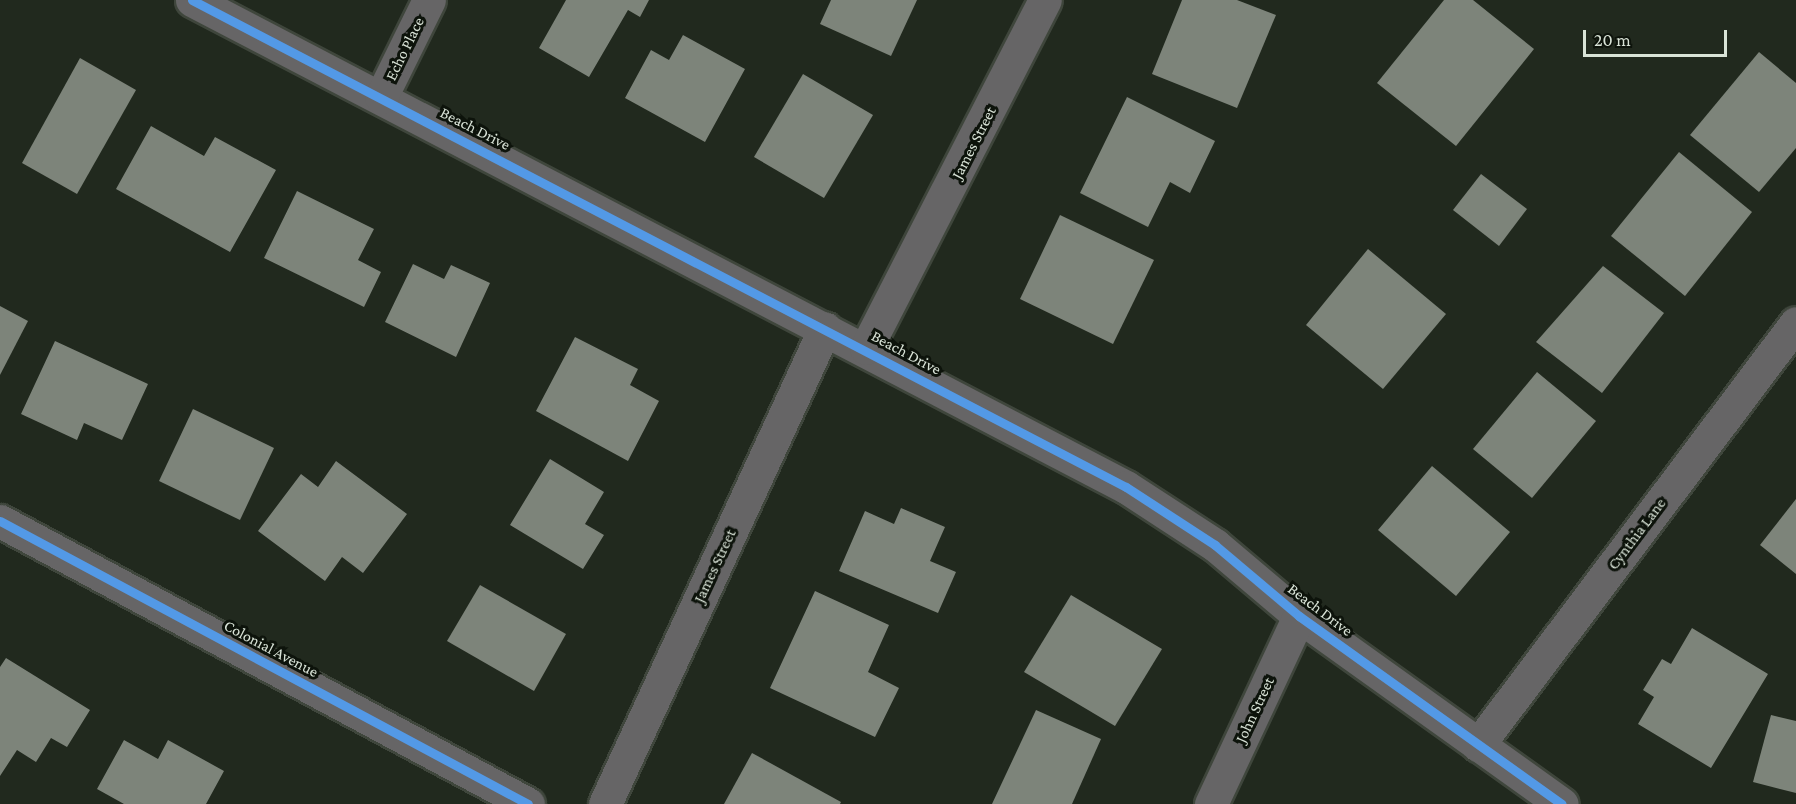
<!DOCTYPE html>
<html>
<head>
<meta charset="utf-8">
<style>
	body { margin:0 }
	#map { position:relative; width:1796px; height:804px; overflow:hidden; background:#21291e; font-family:"Crimson Pro",serif }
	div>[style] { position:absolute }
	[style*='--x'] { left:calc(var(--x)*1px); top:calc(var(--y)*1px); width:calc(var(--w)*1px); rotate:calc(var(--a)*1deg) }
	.building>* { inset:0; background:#7d847a }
	.roads { filter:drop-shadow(2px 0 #3f463c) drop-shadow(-2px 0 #3f463c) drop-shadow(0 2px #3f463c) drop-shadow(0 -2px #3f463c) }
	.street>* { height:33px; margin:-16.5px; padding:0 16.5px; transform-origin:16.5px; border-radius:16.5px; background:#666566 }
	.cycleway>* { height:9px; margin:-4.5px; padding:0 4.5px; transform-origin:4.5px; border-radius:4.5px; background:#5399e6 }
	span { translate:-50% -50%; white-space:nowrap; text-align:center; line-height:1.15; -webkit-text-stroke:6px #0d130b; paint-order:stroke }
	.street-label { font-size:16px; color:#d9e3d7 }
	.scale { position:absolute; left:1583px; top:30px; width:144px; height:27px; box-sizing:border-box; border:3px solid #d9e3d7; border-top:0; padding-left:8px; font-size:18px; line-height:21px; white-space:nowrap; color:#d9e3d7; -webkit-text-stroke:4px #0d130b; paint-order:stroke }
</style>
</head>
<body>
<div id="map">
	<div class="building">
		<i style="clip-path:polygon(566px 0,649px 0,640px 17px,628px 10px,589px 77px,539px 48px)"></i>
		<i style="clip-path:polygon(831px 0,917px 0,891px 56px,820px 24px)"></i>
		<i style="clip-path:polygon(1182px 0,1237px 0,1276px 15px,1237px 108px,1152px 74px)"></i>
		<i style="clip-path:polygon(1444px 0,1473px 0,1534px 49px,1456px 146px,1377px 83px)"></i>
		<i style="clip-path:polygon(683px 35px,745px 69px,705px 142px,625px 98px,651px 50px,669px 60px)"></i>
		<i style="clip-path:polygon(1759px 52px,1796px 83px,1796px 148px,1759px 192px,1690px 135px)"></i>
		<i style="clip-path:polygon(80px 58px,136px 90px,77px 194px,22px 163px)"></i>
		<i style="clip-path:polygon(803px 74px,873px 115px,824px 198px,754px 157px)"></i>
		<i style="clip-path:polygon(1127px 97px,1215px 141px,1190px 193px,1170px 182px,1148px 227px,1080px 193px)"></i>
		<i style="clip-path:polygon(151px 126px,204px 156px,215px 137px,276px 170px,230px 252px,116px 189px)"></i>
		<i style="clip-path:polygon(1679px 152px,1752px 212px,1685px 296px,1611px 236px)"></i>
		<i style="clip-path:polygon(1481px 174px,1527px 209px,1499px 246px,1453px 210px)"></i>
		<i style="clip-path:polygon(297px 191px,374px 229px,358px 260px,381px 272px,364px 307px,264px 258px)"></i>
		<i style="clip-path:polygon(1060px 215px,1154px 260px,1113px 344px,1020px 299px)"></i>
		<i style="clip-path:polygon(1368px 249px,1446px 314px,1383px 389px,1306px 325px)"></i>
		<i style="clip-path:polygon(413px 264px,444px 279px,451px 265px,490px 283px,456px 357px,385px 322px)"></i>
		<i style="clip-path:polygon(1603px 266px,1664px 313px,1602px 393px,1536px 342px)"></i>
		<i style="clip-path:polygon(0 306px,28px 321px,0 375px)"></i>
		<i style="clip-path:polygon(575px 337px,638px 369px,630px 385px,659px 401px,628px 461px,536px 411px)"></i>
		<i style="clip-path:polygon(55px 341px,148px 384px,122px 440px,84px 423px,77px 440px,21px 414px)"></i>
		<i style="clip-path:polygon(1537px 372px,1596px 421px,1532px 498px,1473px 449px)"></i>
		<i style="clip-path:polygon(193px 409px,274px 448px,240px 520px,159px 481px)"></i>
		<i style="clip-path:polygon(550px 459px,604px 492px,585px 524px,604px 535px,583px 569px,510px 525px)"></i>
		<i style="clip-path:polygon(336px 461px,407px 514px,363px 573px,342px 557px,325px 581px,258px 531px,301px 474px,318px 487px)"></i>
		<i style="clip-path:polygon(1432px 466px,1510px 532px,1456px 596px,1378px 530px)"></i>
		<i style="clip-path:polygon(1796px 499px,1796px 574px,1760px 545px)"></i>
		<i style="clip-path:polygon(901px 508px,945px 527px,930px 561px,956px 572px,938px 613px,839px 571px,865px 511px,894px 524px)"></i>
		<i style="clip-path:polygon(480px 585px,566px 634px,534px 691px,447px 641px)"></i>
		<i style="clip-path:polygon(815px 591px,889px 625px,868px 672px,899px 688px,875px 737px,770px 688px)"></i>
		<i style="clip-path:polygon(1071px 595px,1162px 649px,1115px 726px,1024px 672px)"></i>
		<i style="clip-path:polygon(1692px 628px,1768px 674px,1711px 768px,1638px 724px,1654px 697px,1643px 690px,1662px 659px,1671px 664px)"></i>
		<i style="clip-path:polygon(6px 658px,90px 710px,67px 747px,51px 738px,36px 762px,17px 750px,0 776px,0 667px)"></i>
		<i style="clip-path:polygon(1036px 710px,1101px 739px,1072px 804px,992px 804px)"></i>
		<i style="clip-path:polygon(1771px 715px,1796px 721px,1796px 793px,1753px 782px)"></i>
		<i style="clip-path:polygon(124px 740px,158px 759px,168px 740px,224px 771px,206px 804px,124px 804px,97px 789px)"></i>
		<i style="clip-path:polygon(752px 753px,841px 802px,840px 804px,724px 804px)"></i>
	</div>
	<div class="roads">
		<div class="street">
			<i style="--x:192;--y:0;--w:1053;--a:27.54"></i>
			<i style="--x:1126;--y:487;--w:106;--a:33.1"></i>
			<i style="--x:1215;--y:545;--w:110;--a:40.2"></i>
			<i style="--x:1299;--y:616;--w:323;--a:35.6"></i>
			<i style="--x:381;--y:97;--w:108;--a:-63.7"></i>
			<i style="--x:866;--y:348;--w:391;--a:-62.8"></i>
			<i style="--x:0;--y:521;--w:599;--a:28.19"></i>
			<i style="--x:1478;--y:745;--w:528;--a:-53"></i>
			<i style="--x:605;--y:804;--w:524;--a:-65.19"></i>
			<i style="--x:1211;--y:804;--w:208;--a:-64.9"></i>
		</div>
	</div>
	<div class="cycleway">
		<i style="--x:192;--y:0;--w:1053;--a:27.54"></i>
		<i style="--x:1126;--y:487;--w:106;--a:33.1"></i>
		<i style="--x:1215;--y:545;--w:110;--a:40.2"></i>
		<i style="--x:1299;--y:616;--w:323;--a:35.6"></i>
		<i style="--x:0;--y:521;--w:599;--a:28.19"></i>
	</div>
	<div class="street-label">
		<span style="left:405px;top:49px;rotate:-64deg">Echo Place</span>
		<span style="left:475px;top:129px;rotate:27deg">Beach Drive</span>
		<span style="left:974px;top:143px;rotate:-63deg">James Street</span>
		<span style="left:906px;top:353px;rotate:28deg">Beach Drive</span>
		<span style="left:1637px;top:534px;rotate:-53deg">Cynthia Lane</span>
		<span style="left:715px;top:566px;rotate:-65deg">James Street</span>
		<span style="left:1320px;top:610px;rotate:37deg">Beach Drive</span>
		<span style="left:271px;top:649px;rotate:28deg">Colonial Avenue</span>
		<span style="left:1255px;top:710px;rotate:-65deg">John Street</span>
	</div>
	<div class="scale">20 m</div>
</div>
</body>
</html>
